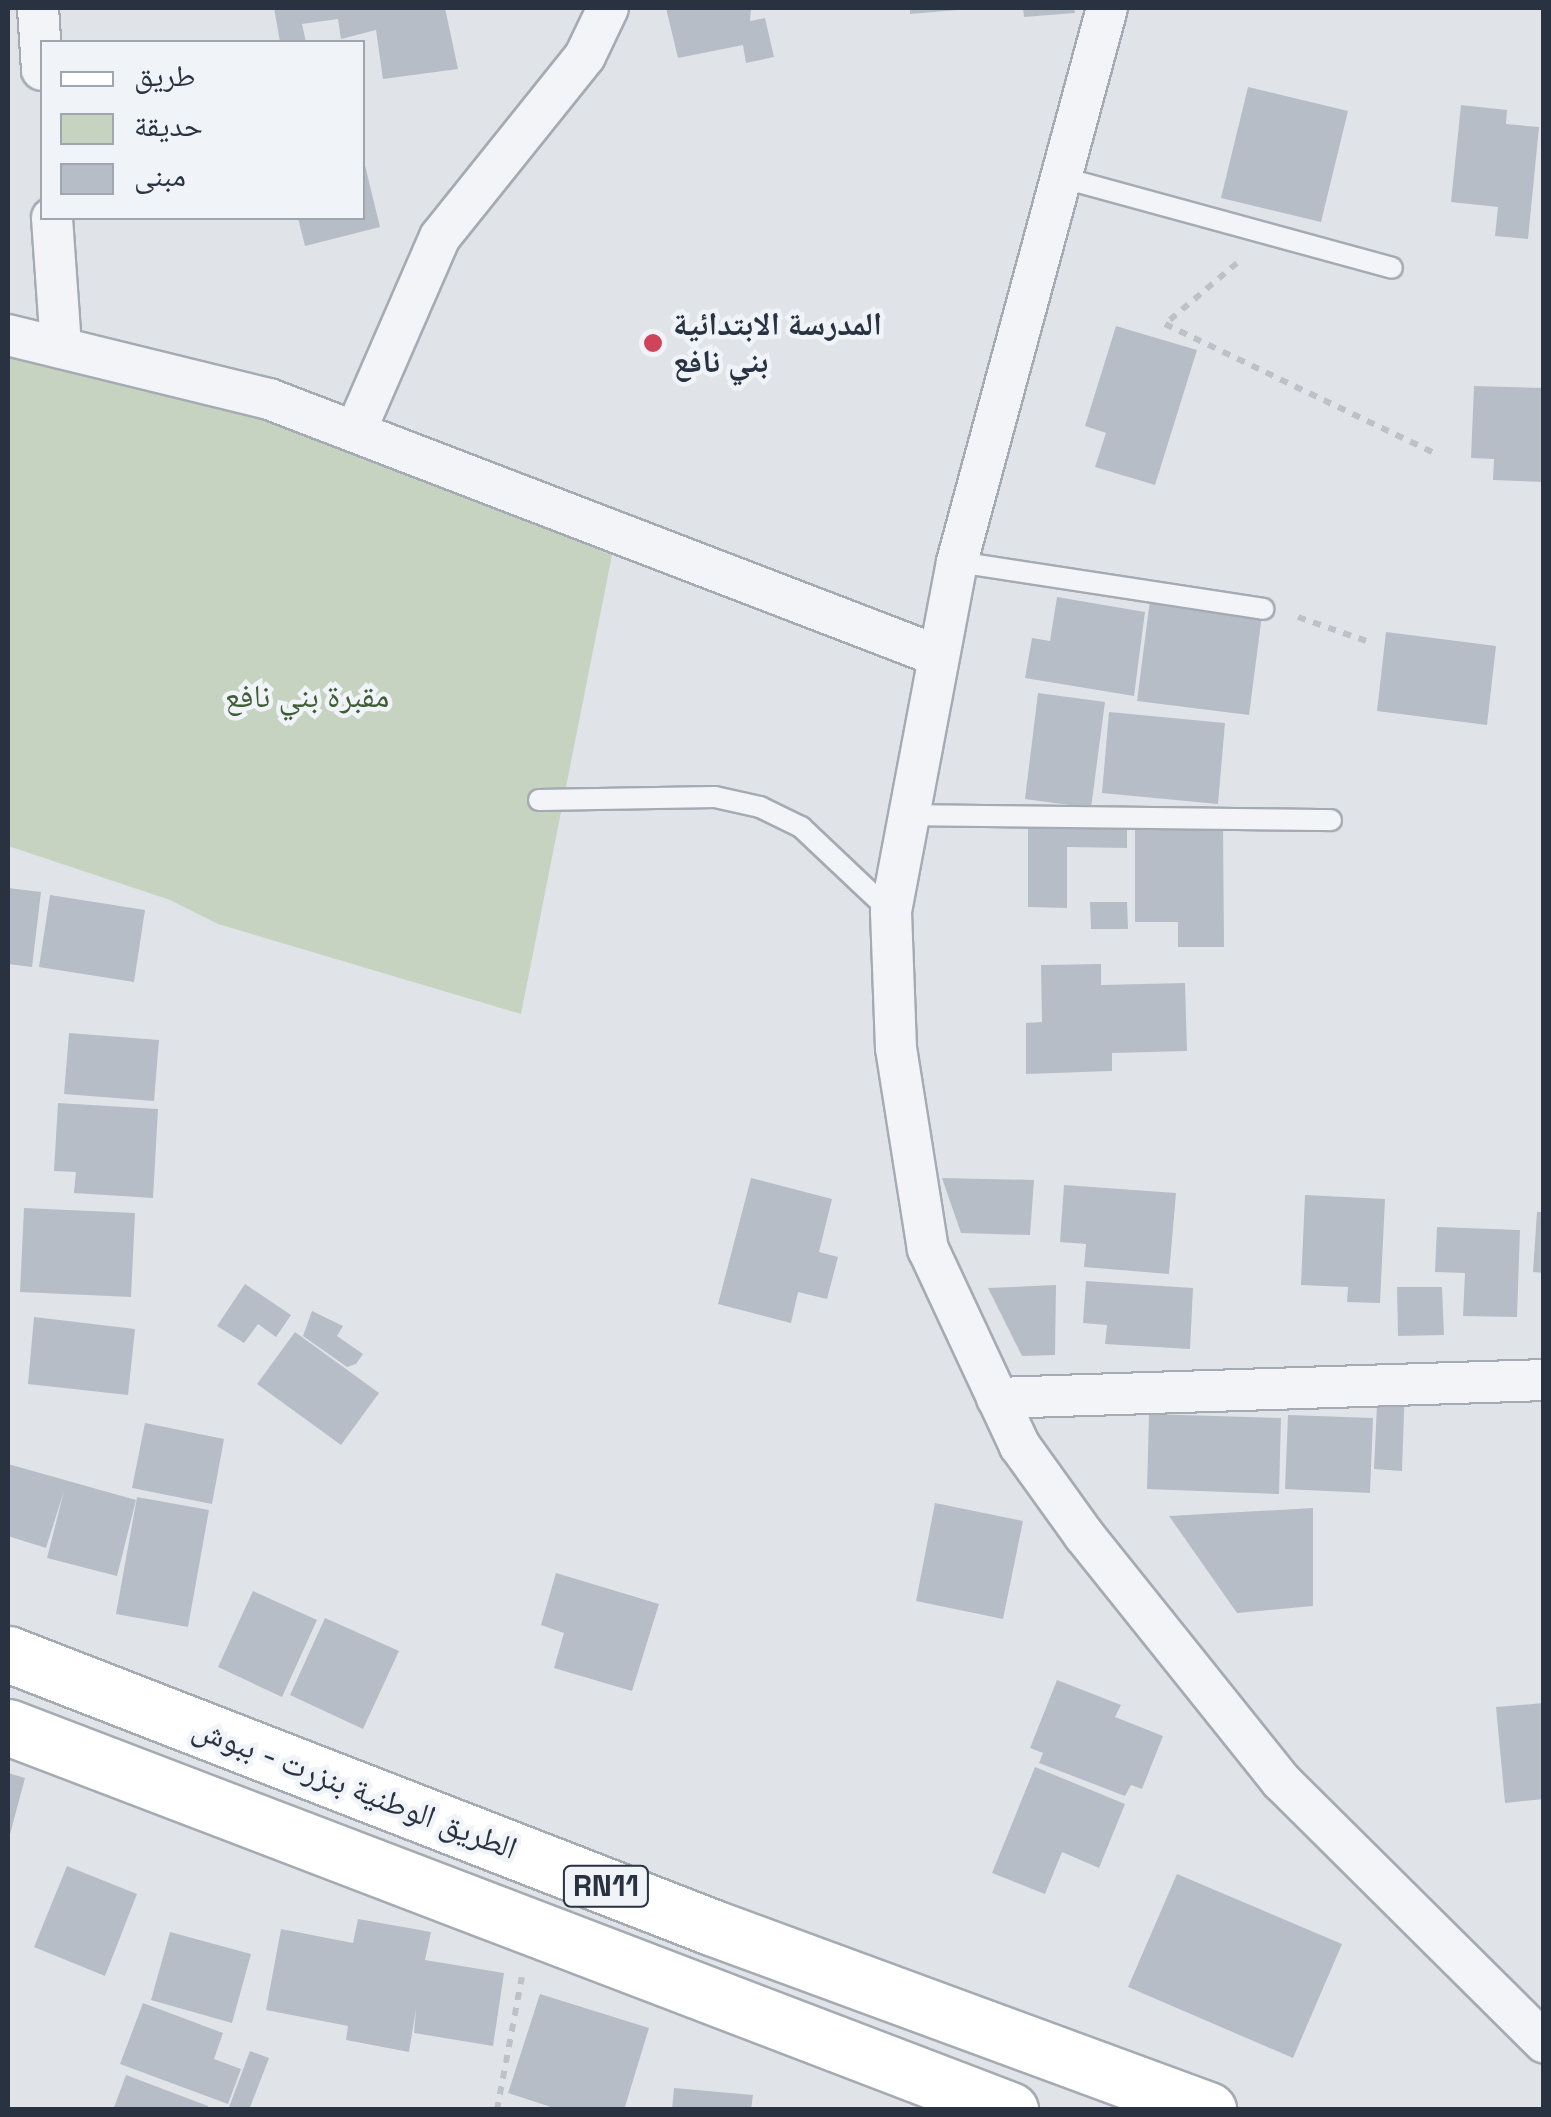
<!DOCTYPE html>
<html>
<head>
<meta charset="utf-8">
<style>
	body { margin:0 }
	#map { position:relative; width:1551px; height:2117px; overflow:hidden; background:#e0e4e9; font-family:"Space Grotesk","Noto Naskh Arabic",sans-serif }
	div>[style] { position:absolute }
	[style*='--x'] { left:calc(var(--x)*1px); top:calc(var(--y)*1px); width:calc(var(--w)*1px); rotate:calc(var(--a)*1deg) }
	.green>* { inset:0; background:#c6d3c1 }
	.building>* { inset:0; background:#b7bdc6 }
	.path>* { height:6px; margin-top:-3px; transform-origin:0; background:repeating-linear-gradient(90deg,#bec2c8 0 8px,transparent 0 16px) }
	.roads { filter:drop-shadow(2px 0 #a5abb3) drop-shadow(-2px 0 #a5abb3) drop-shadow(0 2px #a5abb3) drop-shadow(0 -2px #a5abb3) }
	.service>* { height:20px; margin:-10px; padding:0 10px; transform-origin:10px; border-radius:10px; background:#f3f4f7 }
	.minor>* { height:40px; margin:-20px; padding:0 20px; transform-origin:20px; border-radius:20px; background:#f3f4f7 }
	.primary>* { height:55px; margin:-27.5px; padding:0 27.5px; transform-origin:27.5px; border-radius:27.5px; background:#fff }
	.dots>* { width:28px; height:28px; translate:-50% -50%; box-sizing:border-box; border:5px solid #f0f3f7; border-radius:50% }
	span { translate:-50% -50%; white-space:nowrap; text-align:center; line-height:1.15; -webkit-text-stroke:9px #f0f3f7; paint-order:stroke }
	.shield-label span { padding:2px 8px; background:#f0f3f7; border:2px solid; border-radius:8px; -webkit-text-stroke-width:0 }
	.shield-label { font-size:30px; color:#283241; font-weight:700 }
	.poi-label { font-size:32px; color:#283241; font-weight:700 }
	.left { translate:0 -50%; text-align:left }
	.park-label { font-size:32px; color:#3e5d35 }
	.street-label { font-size:32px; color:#283241 }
	.frame { position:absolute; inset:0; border:10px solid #283241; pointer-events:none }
	.legend { position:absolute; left:40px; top:40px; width:325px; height:180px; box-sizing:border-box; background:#f0f3f7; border:2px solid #a0a6ae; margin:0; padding:12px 18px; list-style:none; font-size:30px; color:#283241 }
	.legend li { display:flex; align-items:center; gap:20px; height:50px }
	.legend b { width:50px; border:2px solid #a0a6ae }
</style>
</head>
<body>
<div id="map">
	<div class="green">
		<i style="clip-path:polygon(8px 341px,148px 371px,612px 555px,521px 1014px,218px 924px,170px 900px,8px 846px)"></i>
	</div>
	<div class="building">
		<i style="clip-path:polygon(274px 8px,445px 8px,458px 69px,383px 79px,376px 30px,341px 39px,338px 19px,302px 24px,306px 42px,280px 42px)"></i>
		<i style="clip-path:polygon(666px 8px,751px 8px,750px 21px,765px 18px,774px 57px,746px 63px,743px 45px,678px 58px)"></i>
		<i style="clip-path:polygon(910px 8px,958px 8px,958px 10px,910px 14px)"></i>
		<i style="clip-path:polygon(1023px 8px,1074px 8px,1075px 13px,1024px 17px)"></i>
		<i style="clip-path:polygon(1248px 87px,1348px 111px,1321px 222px,1221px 198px)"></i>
		<i style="clip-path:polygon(1461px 105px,1507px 110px,1506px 124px,1539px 127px,1528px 239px,1495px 236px,1498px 207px,1451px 202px)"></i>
		<i style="clip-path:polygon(364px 161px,380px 227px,305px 246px,298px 218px,362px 218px)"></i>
		<i style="clip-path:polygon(1116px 326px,1197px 350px,1155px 485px,1095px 467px,1106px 433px,1085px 426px)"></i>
		<i style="clip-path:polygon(1474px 386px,1544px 388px,1544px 482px,1493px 480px,1494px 459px,1471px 458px)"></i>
		<i style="clip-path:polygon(1057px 597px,1145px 612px,1134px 696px,1025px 678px,1032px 638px,1050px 641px)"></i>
		<i style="clip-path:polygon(1150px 600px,1262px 615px,1249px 715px,1137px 701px)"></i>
		<i style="clip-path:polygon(1386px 632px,1496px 646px,1487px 725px,1377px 711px)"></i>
		<i style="clip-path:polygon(1038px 693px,1105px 702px,1091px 808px,1025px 799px)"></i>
		<i style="clip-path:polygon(1109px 712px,1225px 723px,1218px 804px,1102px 793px)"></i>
		<i style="clip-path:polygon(1135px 822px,1223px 822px,1224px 947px,1178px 947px,1178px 922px,1135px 922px)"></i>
		<i style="clip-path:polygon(1028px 827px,1127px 828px,1127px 848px,1067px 847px,1067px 908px,1028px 907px)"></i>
		<i style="clip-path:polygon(8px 888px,41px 892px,32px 967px,8px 964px)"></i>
		<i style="clip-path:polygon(50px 895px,145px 910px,134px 982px,39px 967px)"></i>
		<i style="clip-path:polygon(1090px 902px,1127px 902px,1128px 929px,1091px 929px)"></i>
		<i style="clip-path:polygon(1101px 964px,1101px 985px,1185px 983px,1187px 1051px,1112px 1053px,1112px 1071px,1026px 1074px,1026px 1023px,1042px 1022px,1041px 965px)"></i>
		<i style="clip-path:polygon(69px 1033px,159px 1040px,154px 1101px,64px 1094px)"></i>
		<i style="clip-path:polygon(58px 1103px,158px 1109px,153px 1198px,74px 1193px,76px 1172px,54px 1171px)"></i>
		<i style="clip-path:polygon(751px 1178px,832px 1199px,819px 1252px,838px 1257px,827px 1299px,798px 1292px,791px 1323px,718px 1304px)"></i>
		<i style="clip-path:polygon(942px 1178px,1034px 1180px,1030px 1235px,961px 1233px)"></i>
		<i style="clip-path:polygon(1064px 1185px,1176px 1193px,1169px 1274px,1084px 1267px,1086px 1244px,1060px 1242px)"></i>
		<i style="clip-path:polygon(1305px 1195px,1385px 1199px,1380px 1303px,1347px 1302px,1348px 1287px,1301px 1285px)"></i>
		<i style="clip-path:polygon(24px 1208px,135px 1213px,131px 1297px,20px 1292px)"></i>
		<i style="clip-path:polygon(1537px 1212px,1544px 1212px,1544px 1273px,1533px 1272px)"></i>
		<i style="clip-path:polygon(1437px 1227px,1520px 1230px,1517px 1317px,1463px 1316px,1465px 1273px,1435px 1272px)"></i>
		<i style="clip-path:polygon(1086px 1281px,1193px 1288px,1190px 1349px,1105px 1344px,1107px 1325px,1083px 1323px)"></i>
		<i style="clip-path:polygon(245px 1284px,291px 1315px,276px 1337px,258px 1324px,244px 1343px,217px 1326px)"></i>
		<i style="clip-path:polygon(1056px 1285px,1055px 1355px,1022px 1356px,988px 1288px)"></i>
		<i style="clip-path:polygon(1397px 1287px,1442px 1287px,1444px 1335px,1398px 1336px)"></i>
		<i style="clip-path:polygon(312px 1311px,343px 1326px,337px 1336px,363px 1354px,356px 1364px,347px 1367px,303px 1336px)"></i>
		<i style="clip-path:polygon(34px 1317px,135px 1329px,128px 1395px,28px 1384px)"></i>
		<i style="clip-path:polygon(295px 1332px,379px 1393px,341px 1445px,257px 1384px)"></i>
		<i style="clip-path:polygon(1378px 1384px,1405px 1385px,1402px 1471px,1374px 1469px)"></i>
		<i style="clip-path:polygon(1149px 1414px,1281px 1418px,1279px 1494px,1147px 1489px)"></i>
		<i style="clip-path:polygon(1288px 1415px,1373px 1418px,1370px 1493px,1285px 1489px)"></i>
		<i style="clip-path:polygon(145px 1423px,224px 1439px,212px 1504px,132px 1488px)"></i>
		<i style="clip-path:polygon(8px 1464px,136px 1500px,117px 1576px,47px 1558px,64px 1491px,46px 1548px,8px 1536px)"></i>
		<i style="clip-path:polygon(137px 1497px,209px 1510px,188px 1627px,116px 1614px)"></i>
		<i style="clip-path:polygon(935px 1503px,1023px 1521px,1003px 1619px,916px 1601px)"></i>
		<i style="clip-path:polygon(1313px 1508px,1313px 1606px,1237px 1613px,1169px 1516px)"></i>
		<i style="clip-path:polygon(556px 1573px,659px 1604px,632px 1691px,554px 1668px,564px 1633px,541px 1625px)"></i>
		<i style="clip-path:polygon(253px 1591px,317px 1620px,282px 1697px,218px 1667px)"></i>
		<i style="clip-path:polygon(325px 1618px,399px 1651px,363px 1729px,290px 1695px)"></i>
		<i style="clip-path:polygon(1057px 1680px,1121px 1705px,1115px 1717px,1163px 1736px,1142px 1789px,1131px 1785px,1125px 1796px,1039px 1763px,1043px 1753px,1030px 1748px)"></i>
		<i style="clip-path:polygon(1544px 1703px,1544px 1799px,1505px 1803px,1496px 1707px)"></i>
		<i style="clip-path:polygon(1035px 1767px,1125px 1804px,1099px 1868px,1062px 1852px,1045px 1894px,992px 1873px)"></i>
		<i style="clip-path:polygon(8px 1773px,25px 1778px,9px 1838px,8px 1838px)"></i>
		<i style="clip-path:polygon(67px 1866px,137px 1894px,105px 1976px,34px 1947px)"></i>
		<i style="clip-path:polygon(1177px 1874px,1342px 1944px,1293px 2058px,1128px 1987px)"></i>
		<i style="clip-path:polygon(358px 1919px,431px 1932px,425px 1960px,504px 1973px,493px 2046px,414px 2033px,416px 2009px,409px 2052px,346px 2040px,348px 2026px,266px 2010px,281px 1929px,353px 1943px)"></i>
		<i style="clip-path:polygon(170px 1932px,251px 1954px,232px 2023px,151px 2000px)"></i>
		<i style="clip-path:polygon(540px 1994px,649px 2028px,624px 2110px,560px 2110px,508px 2093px)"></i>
		<i style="clip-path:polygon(143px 2003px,223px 2033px,214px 2059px,241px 2069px,228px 2104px,120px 2064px)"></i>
		<i style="clip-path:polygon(250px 2051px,269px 2058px,249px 2110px,228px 2110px)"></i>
		<i style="clip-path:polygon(126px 2075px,208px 2106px,207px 2110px,113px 2110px)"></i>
		<i style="clip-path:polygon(674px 2088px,753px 2095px,751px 2110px,672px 2110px)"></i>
	</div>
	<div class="path">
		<i style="--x:1237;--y:263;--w:94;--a:139.7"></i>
		<i style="--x:1165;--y:324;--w:298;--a:25.6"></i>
		<i style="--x:1298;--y:617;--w:75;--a:19.4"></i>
		<i style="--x:497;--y:2110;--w:135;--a:-79.4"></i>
	</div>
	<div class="roads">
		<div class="service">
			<i style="--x:1060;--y:177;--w:344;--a:15.3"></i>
			<i style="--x:957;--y:562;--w:310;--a:8.7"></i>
			<i style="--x:539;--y:800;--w:176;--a:-1"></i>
			<i style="--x:715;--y:797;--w:46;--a:12.5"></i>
			<i style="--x:760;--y:807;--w:46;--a:26"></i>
			<i style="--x:801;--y:827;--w:124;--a:43.4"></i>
			<i style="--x:910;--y:815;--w:421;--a:0.7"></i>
		</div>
		<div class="minor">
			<i style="--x:38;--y:8;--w:62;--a:86.3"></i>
			<i style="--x:1107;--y:8;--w:574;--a:105.15"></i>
			<i style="--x:957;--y:562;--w:356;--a:100.7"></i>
			<i style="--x:891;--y:912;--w:136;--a:87.9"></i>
			<i style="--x:896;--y:1048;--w:204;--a:81"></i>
			<i style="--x:928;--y:1249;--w:217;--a:65"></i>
			<i style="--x:1020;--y:1446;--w:110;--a:54.3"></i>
			<i style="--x:1084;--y:1535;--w:315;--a:51.3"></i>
			<i style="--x:1281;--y:1781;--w:371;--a:44.8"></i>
			<i style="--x:52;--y:218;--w:130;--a:86"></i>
			<i style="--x:8;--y:335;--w:269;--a:13.8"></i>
			<i style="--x:269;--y:399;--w:714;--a:21"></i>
			<i style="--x:356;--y:430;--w:210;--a:-66.5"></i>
			<i style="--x:440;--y:237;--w:232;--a:-51.3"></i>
			<i style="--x:585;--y:56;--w:53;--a:-64.4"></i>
			<i style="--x:997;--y:1398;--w:547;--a:-1.88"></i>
		</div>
		<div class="primary">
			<i style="--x:8;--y:1654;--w:754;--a:21.22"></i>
			<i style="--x:711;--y:1927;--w:530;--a:20.21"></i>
			<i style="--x:8;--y:1727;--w:1073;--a:20.92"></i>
		</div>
	</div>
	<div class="dots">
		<i style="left:653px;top:343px;background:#d0445b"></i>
	</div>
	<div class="shield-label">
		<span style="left:606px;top:1886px">RN11</span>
	</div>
	<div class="poi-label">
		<span class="left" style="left:673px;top:343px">المدرسة الابتدائية<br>بني نافع</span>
	</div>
	<div class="park-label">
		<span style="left:307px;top:696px">مقبرة بني نافع</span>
	</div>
	<div class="street-label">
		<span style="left:355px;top:1788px;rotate:21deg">الطريق الوطنية بنزرت - ببوش</span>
	</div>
	<div class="frame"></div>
	<ul class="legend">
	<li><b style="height:12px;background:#fff"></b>طريق</li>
	<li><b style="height:28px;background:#c6d3c1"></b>حديقة</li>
	<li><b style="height:28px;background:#b7bdc6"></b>مبنى</li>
	</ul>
</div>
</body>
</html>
